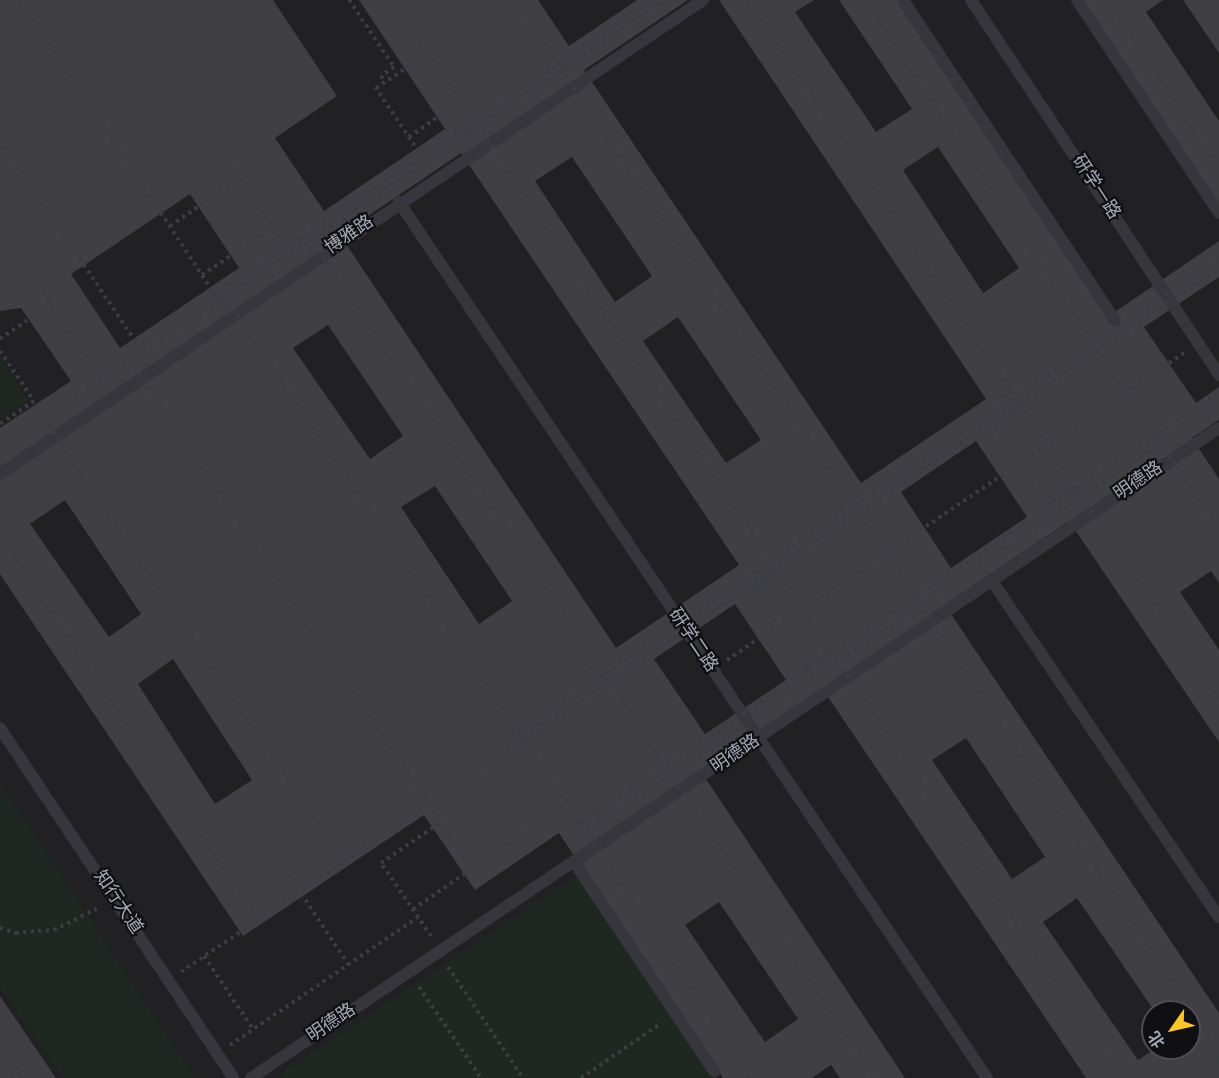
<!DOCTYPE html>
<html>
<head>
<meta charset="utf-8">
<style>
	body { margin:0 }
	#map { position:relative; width:1219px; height:1078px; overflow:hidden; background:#151517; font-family:Overpass,"Noto Sans SC",sans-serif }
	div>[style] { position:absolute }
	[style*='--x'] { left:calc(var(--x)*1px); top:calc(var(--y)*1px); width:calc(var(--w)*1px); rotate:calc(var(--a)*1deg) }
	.built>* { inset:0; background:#212124 }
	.green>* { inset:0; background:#1f2721 }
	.building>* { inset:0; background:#3f3f44 }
	.path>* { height:4px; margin-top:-2px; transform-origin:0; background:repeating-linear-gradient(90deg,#3c3d43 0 3px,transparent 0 7.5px) }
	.lane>* { height:12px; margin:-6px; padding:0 6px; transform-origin:6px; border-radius:6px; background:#36363c }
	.path-bridge>* { height:4px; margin-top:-2px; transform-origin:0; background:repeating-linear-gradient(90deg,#3c3d43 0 3px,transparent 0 7.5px) }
	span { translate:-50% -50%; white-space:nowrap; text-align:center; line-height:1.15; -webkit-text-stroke:4.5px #101012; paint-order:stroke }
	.street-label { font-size:18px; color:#a6aab8 }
	.north { position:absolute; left:1141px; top:1000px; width:60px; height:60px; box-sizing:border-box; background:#101012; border:2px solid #4c4e54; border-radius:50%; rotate:236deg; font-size:16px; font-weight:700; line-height:24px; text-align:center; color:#a6aab8 }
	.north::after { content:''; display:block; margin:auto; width:21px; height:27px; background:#fbc629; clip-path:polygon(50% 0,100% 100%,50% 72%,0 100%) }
</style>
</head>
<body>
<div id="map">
	<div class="built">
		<i style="clip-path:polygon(evenodd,0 0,1219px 0,1219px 1078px,0 1078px,0 0,1153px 1012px,1189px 1012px,1189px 1048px,1153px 1048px,1153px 1012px)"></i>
	</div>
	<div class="green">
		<i style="clip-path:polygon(0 358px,28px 400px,0 419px)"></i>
		<i style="clip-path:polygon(0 783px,195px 1078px,63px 1078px,0 986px)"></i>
		<i style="clip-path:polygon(578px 875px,715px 1078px,275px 1078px)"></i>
	</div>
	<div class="building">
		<i style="clip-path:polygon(evenodd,0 0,273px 0,337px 96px,275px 138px,324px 211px,445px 129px,359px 0,538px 0,569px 46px,637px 0,688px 0,584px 70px,861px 483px,986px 399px,719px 0,814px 0,795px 12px,876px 132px,912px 109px,839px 0,899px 0,1109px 316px,1219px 241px,1219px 277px,1144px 327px,1196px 403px,1219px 387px,1219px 420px,1192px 438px,1219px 479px,1219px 583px,1211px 571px,1180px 592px,1219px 650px,1219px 742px,1069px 521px,945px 605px,1219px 1013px,1219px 1078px,1086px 1078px,822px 688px,700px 770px,905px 1078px,840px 1078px,831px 1065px,812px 1078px,723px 1078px,559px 833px,475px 890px,424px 815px,243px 936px,0 574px,0 428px,71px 381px,21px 308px,0 311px,0 0,938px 147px,1019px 268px,983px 293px,903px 170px,938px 147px,0 0,461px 153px,739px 565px,616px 648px,340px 235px,461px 153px,0 0,572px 157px,652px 276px,615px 302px,535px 181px,572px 157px,0 0,190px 194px,239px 268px,120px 348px,71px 274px,190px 194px,0 0,678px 317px,761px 440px,726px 463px,643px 341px,678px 317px,0 0,328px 325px,403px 436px,370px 459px,293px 348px,328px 325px,0 0,976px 441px,1027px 517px,951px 568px,901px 492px,976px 441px,0 0,435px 486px,512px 601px,479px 624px,401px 507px,435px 486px,0 0,65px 500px,141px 614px,109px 637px,30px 524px,65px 500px,0 0,735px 604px,786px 680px,705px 734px,654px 659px,735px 604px,0 0,173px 659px,252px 780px,215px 804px,138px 684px,173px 659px,0 0,966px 738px,1045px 857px,1012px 879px,932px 760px,966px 738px,0 0,1077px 898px,1155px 1012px,1189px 1012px,1189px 1048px,1156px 1048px,1138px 1060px,1043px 922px,1077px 898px,0 0,719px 902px,798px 1019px,765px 1042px,685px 925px,719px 902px)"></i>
		<i style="clip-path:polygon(1083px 0,1163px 0,1146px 12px,1219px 121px,1219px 205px)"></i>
		<i style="clip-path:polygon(1183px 0,1219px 0,1219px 53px)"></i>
		<i style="clip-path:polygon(0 996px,56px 1078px,0 1078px)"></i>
	</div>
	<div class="path">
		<i style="--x:20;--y:0;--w:364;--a:56.5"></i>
		<i style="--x:349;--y:0;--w:81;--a:56.1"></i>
		<i style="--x:394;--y:67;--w:16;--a:145"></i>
		<i style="--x:381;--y:76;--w:7;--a:56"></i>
		<i style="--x:1106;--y:0;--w:202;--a:56.1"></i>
		<i style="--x:409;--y:137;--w:62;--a:-35.2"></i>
		<i style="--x:459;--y:138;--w:12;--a:-121"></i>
		<i style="--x:453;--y:128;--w:15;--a:-37"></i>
		<i style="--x:465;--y:119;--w:6;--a:51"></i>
		<i style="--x:0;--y:140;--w:260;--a:56.1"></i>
		<i style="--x:427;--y:164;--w:92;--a:-123.9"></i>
		<i style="--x:376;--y:88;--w:64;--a:-33.4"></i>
		<i style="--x:232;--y:166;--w:104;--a:56.8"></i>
		<i style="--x:170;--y:226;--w:85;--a:-34.4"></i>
		<i style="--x:202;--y:275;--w:86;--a:-34.1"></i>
		<i style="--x:223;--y:283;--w:6;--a:59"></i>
		<i style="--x:43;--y:293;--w:105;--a:55.9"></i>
		<i style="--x:1078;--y:336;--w:14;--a:56"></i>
		<i style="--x:0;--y:339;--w:62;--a:-34.5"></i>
		<i style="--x:0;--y:351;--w:60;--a:55.8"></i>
		<i style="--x:34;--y:401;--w:41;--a:145.9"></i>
		<i style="--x:1000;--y:389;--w:15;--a:58"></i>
		<i style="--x:1022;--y:408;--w:32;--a:146"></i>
		<i style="--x:995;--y:426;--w:110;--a:56.5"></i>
		<i style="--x:836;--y:500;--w:14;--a:56"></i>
		<i style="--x:1047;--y:505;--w:34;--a:-34"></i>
		<i style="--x:0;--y:536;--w:463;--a:56.1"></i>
		<i style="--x:258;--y:920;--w:92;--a:146.1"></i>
		<i style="--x:755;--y:554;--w:15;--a:53"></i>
		<i style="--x:776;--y:572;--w:29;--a:146"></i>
		<i style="--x:752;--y:588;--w:112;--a:55.6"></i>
		<i style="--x:727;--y:660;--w:551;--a:-33.89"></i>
		<i style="--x:589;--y:666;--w:16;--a:55"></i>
		<i style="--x:806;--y:668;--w:29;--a:-34"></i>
		<i style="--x:525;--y:745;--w:24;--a:-35"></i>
		<i style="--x:545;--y:731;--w:14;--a:-126"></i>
		<i style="--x:429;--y:804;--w:78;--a:55.9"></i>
		<i style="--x:578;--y:823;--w:24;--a:-36"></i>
		<i style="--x:597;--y:809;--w:12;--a:55"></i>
		<i style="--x:289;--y:875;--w:107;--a:56.5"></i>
		<i style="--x:413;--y:909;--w:186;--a:-34.3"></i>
		<i style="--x:0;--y:928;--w:17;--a:17"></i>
		<i style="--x:16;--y:933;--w:38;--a:-5"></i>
		<i style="--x:54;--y:930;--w:49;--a:-26.6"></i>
		<i style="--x:431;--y:936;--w:88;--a:-124.4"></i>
		<i style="--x:381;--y:863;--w:73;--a:-34.3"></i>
		<i style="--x:204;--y:956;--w:88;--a:56.1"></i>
		<i style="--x:448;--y:967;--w:134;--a:56"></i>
		<i style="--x:419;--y:987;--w:110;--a:55.7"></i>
		<i style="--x:0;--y:1042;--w:43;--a:56.3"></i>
		<i style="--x:230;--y:1045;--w:227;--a:-34.2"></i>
		<i style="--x:1217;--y:1058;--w:4;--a:56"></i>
		<i style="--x:11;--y:1078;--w:11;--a:-34"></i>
		<i style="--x:581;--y:1078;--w:98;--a:-34.2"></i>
	</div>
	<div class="lane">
		<i style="--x:903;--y:0;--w:384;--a:56.5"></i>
		<i style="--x:971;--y:0;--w:450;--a:56.5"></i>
		<i style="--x:1077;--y:0;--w:256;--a:56.3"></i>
		<i style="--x:399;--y:202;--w:1055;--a:56.13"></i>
		<i style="--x:0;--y:474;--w:848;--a:-33.99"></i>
		<i style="--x:992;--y:581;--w:405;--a:56"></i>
		<i style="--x:0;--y:728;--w:420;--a:56.3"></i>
		<i style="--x:574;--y:862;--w:252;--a:56.2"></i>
		<i style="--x:251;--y:1078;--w:1166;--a:-33.88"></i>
	</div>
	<div class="path-bridge">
		<i style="--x:515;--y:0;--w:1265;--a:56.18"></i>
		<i style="--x:748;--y:0;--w:844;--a:56.07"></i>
		<i style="--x:864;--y:0;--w:638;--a:56.19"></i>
		<i style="--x:420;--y:40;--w:1252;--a:56.01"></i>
		<i style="--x:553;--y:73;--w:15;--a:58"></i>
		<i style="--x:466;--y:126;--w:19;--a:55"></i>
		<i style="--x:302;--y:237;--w:19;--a:55"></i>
		<i style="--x:311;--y:238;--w:1012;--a:56.12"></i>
		<i style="--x:210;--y:292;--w:16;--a:-35"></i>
		<i style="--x:225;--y:297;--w:942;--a:56.04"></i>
		<i style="--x:228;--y:310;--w:19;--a:-125"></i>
		<i style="--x:217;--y:294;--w:527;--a:-33.93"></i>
		<i style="--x:130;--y:361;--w:534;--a:55.98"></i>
		<i style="--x:44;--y:419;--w:534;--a:55.98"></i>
		<i style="--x:994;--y:430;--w:30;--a:-33"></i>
		<i style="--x:1019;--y:414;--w:17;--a:-123"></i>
		<i style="--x:0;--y:450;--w:802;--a:-34.13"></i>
		<i style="--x:1045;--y:504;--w:32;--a:-34"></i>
		<i style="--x:1072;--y:486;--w:14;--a:56"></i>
		<i style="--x:752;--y:593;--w:30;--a:-40"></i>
		<i style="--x:803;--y:667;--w:30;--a:-30"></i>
		<i style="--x:505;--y:723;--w:15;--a:58"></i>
		<i style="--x:513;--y:736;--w:852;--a:-34.04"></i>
		<i style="--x:581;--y:824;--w:770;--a:-34.1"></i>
		<i style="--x:587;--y:847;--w:14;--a:-120"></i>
		<i style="--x:580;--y:835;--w:771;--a:-34"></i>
		<i style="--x:258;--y:920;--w:1161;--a:-34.16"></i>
	</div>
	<div class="street-label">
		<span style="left:1095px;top:188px;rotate:57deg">研学一路</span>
		<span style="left:350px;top:236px;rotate:-34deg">博雅路</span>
		<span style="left:1139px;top:482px;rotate:-34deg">明德路</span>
		<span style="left:692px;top:641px;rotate:56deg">研学二路</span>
		<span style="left:736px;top:755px;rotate:-34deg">明德路</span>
		<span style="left:117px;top:903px;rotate:56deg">知行大道</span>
		<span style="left:332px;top:1024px;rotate:-34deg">明德路</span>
	</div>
	<div class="north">北</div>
</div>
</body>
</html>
